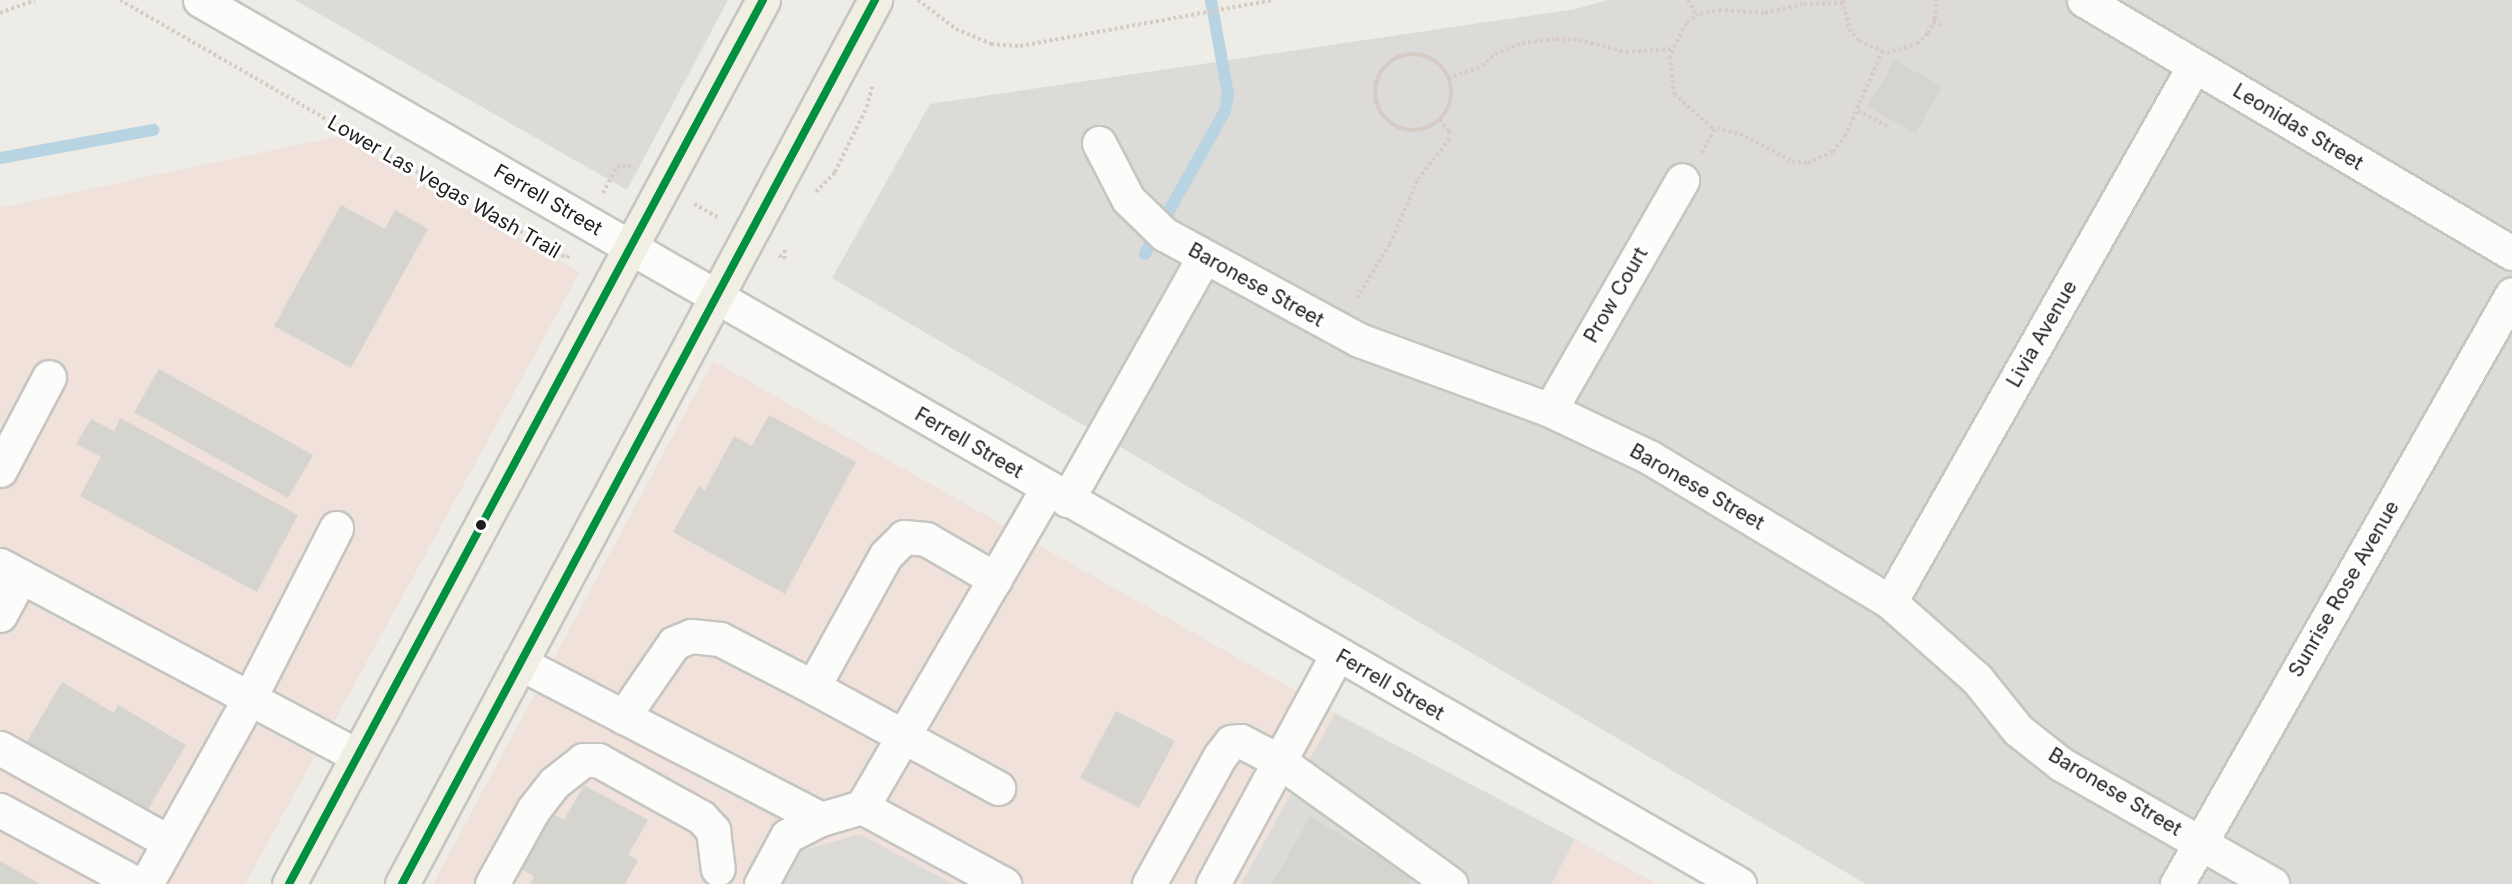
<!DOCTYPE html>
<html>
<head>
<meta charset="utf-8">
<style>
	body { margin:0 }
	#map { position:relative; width:2512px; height:884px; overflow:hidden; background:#edece6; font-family:Inter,sans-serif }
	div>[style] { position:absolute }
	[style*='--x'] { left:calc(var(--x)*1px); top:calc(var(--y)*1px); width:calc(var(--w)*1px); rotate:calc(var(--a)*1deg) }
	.residential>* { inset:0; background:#dcdbd8 }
	.commercial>* { inset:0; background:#f0e1da }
	.stream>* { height:12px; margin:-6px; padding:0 6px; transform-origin:6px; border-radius:6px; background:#b8d3e2 }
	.building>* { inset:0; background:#d6d4cf }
	.path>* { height:4px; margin-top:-2px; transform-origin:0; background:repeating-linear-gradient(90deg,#d7cbc6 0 3px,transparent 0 6px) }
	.path>.ring { margin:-2px; padding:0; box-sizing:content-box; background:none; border:4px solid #d7cbc6; border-radius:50% }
	.roads { filter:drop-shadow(2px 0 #c5c5c2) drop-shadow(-2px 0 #c5c5c2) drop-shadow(0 2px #c5c5c2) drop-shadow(0 -2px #c5c5c2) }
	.minor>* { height:33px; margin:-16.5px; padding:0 16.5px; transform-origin:16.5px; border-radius:16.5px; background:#fcfcfb }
	.major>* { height:33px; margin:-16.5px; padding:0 16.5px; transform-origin:16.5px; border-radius:16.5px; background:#f1eee3 }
	.bus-1>* { height:8px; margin:-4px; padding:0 4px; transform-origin:4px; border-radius:4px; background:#009140 }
	.dots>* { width:16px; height:16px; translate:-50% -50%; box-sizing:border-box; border:3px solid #fff; border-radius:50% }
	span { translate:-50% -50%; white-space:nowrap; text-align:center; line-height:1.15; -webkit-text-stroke:6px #fff; paint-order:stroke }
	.street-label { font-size:20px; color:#1e1e1e }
</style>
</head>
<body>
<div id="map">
	<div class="residential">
		<i style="clip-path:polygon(295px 0,728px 0,627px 190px)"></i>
		<i style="clip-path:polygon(1607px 0,2512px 0,2512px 884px,1866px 884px,832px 278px,930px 104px,1576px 9px)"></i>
		<i style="clip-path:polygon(1335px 713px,1575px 839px,1552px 884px,1241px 884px)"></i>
		<i style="clip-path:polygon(860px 834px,954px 884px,782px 884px,800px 851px)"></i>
	</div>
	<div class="commercial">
		<i style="clip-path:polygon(340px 136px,580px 272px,245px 884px,0 884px,0 208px)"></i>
		<i style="clip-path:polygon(713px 361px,1335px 713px,1241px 884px,954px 884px,860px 834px,800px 851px,782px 884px,433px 884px)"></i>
		<i style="clip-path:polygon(1575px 839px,1657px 884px,1552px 884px)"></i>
	</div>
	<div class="stream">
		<i style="--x:0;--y:158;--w:156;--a:-10.4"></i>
		<i style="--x:1145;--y:254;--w:164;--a:-60.8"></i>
		<i style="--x:1225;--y:111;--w:17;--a:-80"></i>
		<i style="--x:1228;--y:94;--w:96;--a:-100.3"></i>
	</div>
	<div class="building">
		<i style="clip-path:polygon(1895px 60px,1942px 87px,1915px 134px,1868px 106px)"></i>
		<i style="clip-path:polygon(341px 205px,385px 229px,395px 210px,428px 229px,351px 368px,274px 326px)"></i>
		<i style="clip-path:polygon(159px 369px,313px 455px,288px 498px,134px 412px)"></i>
		<i style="clip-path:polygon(769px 415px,856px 462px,785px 594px,673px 532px,699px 486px,705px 490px,734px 436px,752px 446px)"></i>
		<i style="clip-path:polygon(120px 418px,298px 515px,257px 592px,80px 496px,101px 457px,76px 444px,91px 419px,114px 431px)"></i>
		<i style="clip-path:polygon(62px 682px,114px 713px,118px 705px,186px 745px,143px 818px,23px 748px)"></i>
		<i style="clip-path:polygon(1116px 711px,1175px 741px,1139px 808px,1080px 778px)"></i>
		<i style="clip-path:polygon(584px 785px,648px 820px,628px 855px,638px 860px,625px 884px,530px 884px,534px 876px,509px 863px,539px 807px,564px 820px)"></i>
		<i style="clip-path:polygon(1310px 817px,1412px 876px,1408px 884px,1272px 884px)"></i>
		<i style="clip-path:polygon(0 861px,40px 884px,0 884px)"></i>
	</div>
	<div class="path">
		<i style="--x:120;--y:0;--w:516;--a:29.99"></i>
		<i style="--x:567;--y:258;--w:4;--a:-63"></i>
		<i style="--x:918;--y:0;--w:48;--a:37.3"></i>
		<i style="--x:956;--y:29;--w:38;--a:23"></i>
		<i style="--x:991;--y:44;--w:29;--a:4"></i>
		<i style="--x:1020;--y:46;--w:257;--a:-10.3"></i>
		<i style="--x:1688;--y:0;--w:18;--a:61"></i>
		<i style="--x:1843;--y:0;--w:30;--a:78"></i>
		<i style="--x:1849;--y:29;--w:16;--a:50"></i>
		<i style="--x:1859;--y:41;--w:30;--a:23"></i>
		<i style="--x:1887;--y:53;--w:31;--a:-17"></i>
		<i style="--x:1917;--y:44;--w:16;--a:-45"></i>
		<i style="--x:1928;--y:33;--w:16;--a:-63"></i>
		<i style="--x:1935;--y:19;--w:19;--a:-87"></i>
		<i style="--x:1843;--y:3;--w:40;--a:178.6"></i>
		<i style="--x:1803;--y:4;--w:40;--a:167"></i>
		<i style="--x:1764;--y:13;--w:43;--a:-176"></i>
		<i style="--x:1721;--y:10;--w:22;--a:170"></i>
		<i style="--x:1699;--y:14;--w:16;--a:145"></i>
		<i style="--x:1686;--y:23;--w:37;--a:116"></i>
		<i style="--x:1670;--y:56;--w:38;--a:84"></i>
		<i style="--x:1674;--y:94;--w:50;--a:41.7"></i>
		<i style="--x:1711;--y:127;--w:30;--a:14"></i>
		<i style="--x:1740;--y:134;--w:59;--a:27.4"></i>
		<i style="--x:1792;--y:161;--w:16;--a:7"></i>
		<i style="--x:1808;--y:163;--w:27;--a:-24"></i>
		<i style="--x:1833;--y:152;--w:20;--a:-53"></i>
		<i style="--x:1845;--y:136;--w:92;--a:-66.2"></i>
		<i style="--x:0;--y:13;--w:37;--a:-20"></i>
		<i style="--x:1933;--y:22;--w:11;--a:22"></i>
		<i class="ring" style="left:1375px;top:54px;width:72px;height:72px"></i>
		<i style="--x:1448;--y:78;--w:36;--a:-19"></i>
		<i style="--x:1482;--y:66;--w:18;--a:-43"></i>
		<i style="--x:1495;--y:54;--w:29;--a:-22"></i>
		<i style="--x:1522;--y:43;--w:34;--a:-7"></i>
		<i style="--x:1556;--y:39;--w:23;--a:2"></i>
		<i style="--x:1579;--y:40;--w:49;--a:14.3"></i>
		<i style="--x:1626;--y:52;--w:46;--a:-3.7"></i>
		<i style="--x:1858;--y:111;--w:33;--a:27"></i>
		<i style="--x:1702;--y:153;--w:29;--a:-61"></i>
		<i style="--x:816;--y:192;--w:28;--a:-46"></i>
		<i style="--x:835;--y:172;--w:72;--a:-63.8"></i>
		<i style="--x:867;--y:107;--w:21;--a:-76"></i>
		<i style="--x:603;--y:193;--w:30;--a:-62"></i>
		<i style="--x:617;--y:167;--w:11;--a:-10"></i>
		<i style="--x:628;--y:165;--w:6;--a:31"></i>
		<i style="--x:694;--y:204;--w:29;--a:29"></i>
		<i style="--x:779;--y:255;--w:6;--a:39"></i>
		<i style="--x:784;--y:259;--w:12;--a:-85"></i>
		<i style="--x:1357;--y:298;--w:63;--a:-58.6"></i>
		<i style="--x:1390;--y:244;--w:71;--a:-66.7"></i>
		<i style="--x:1418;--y:179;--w:50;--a:-51.5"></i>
		<i style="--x:1449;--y:140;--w:9;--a:-90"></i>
		<i style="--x:1449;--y:131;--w:15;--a:-132"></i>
	</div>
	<div class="roads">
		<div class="minor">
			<i style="--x:200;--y:0;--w:1775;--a:29.87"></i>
			<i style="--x:2084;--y:0;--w:497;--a:30.6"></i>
			<i style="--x:1099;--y:143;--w:63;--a:62.6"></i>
			<i style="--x:1128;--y:199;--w:50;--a:44.2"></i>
			<i style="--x:1164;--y:234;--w:222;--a:28.5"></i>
			<i style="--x:1359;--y:340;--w:203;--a:20.1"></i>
			<i style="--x:1550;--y:410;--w:110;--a:25.4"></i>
			<i style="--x:1649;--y:457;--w:281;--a:31"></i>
			<i style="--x:1890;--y:602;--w:116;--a:41.5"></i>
			<i style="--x:1977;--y:679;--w:65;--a:51.2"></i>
			<i style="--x:2018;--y:730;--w:55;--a:38.3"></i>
			<i style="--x:2061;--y:764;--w:243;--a:29.6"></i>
			<i style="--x:1550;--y:410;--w:265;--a:-60.1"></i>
			<i style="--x:0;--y:470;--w:105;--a:-62.2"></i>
			<i style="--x:1067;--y:500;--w:279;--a:-60.6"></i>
			<i style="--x:0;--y:565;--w:405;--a:28.1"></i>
			<i style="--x:1890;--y:602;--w:616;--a:-60.44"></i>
			<i style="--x:0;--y:615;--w:44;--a:-61.7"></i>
			<i style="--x:520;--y:663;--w:339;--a:27.4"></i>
			<i style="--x:813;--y:687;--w:211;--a:28.6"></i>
			<i style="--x:623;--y:717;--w:90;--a:-55.4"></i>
			<i style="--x:674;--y:643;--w:18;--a:-22"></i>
			<i style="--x:691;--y:636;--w:29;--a:6"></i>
			<i style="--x:720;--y:639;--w:105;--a:27.3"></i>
			<i style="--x:813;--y:687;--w:151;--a:-61.1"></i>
			<i style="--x:886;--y:555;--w:25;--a:-45"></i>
			<i style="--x:904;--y:537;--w:22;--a:5"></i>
			<i style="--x:926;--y:539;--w:80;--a:30.1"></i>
			<i style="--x:0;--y:748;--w:193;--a:29.1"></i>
			<i style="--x:862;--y:807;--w:162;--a:28.5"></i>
			<i style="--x:0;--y:810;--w:156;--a:28.4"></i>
			<i style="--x:146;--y:884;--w:212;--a:-60.9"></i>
			<i style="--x:249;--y:699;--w:192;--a:-63"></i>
			<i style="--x:492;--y:884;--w:85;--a:-61"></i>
			<i style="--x:533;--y:810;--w:34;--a:-52"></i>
			<i style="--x:554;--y:783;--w:37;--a:-38"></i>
			<i style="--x:583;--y:760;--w:15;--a:0"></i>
			<i style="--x:598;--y:760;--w:118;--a:29"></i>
			<i style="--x:701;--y:817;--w:18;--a:47"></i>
			<i style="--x:713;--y:830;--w:39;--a:83"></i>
			<i style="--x:761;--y:884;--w:55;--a:-61.6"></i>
			<i style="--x:787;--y:836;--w:38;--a:-27"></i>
			<i style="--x:821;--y:819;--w:43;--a:-16.3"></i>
			<i style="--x:862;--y:807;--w:368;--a:-59.8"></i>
			<i style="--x:1149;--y:884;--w:146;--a:-61"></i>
			<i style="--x:1220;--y:756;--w:18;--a:-52"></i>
			<i style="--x:1231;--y:742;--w:10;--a:-6"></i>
			<i style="--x:1241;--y:741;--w:43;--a:27.8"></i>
			<i style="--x:1279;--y:761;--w:211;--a:35.6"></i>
			<i style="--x:1213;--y:884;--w:260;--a:-61.6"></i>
			<i style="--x:2177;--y:884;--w:678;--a:-60.41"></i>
		</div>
		<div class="major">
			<i style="--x:289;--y:884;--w:1003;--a:-61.8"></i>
			<i style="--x:402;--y:884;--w:1003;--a:-61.85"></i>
		</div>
	</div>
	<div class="bus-1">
		<i style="--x:289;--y:884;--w:1003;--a:-61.8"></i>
		<i style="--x:402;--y:884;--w:1003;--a:-61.85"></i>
	</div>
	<div class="dots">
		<i style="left:481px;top:525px;background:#1e1e1e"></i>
	</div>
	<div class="street-label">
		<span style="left:2298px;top:127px;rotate:31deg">Leonidas Street</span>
		<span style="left:444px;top:187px;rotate:30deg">Lower Las Vegas Wash Trail</span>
		<span style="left:548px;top:200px;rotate:30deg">Ferrell Street</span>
		<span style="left:1256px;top:285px;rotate:29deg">Baronese Street</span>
		<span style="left:1616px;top:295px;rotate:-60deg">Prow Court</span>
		<span style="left:2042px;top:334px;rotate:-60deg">Livia Avenue</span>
		<span style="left:969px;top:443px;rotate:30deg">Ferrell Street</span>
		<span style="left:1697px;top:487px;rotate:30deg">Baronese Street</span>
		<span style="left:2344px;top:589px;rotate:-60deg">Sunrise Rose Avenue</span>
		<span style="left:1390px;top:685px;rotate:30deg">Ferrell Street</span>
		<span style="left:2115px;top:792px;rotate:31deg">Baronese Street</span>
	</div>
</div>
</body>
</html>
